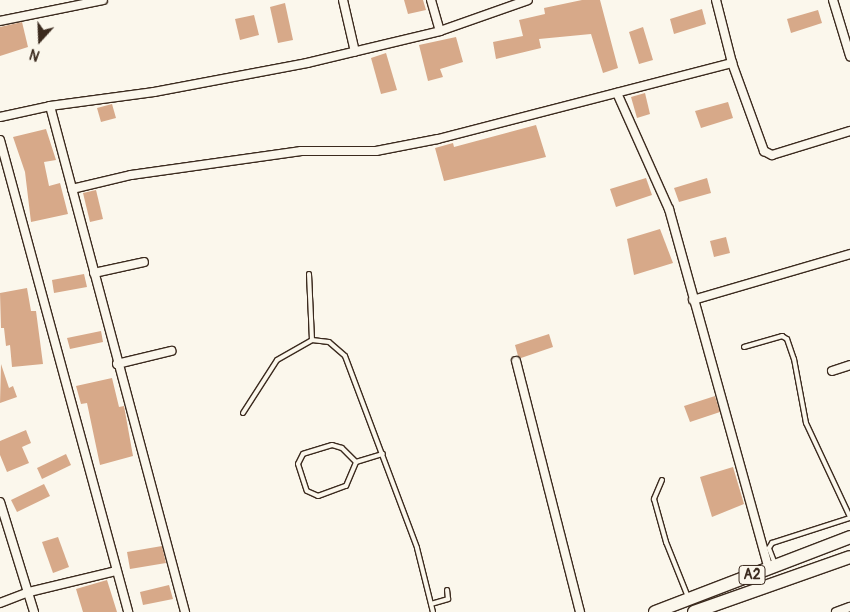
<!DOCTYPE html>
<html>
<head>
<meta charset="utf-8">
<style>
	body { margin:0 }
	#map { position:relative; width:850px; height:612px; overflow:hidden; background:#fbf7ec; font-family:Pangolin,sans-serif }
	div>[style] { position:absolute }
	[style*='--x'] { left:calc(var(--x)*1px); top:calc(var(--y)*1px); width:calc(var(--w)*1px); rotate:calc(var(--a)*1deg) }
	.building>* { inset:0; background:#d7a989 }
	.roads { filter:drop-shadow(1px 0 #3b2a1e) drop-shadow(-1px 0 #3b2a1e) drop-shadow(0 1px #3b2a1e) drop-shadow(0 -1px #3b2a1e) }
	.service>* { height:4px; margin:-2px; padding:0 2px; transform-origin:2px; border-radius:2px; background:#fbf7ec }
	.minor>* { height:8px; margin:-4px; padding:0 4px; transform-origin:4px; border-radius:4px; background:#fbf7ec }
	.trunk>* { height:12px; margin:-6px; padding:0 6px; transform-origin:6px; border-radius:6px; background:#fbf7ec }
	span { translate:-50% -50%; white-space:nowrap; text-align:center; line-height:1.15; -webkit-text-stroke:5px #fbf7ec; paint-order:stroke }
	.shield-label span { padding:1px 4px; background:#fbf7ec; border:1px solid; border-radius:4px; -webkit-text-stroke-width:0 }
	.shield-label { font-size:14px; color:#3b2a1e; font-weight:700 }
	.north { position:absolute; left:15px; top:15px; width:50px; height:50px; -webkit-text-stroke:4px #fbf7ec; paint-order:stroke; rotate:200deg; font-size:14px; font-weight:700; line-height:20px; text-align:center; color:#3b2a1e }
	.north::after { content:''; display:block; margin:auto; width:18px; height:22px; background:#3b2a1e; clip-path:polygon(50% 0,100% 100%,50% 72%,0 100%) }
</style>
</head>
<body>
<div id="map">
	<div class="building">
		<i style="clip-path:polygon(404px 0,423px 0,426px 10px,408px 14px)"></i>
		<i style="clip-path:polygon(582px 0,600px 0,618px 68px,603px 73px,591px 34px,539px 39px,541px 48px,496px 59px,493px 42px,523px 36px,519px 20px,545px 14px,544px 8px)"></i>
		<i style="clip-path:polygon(285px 3px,293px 40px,278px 43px,270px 7px)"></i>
		<i style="clip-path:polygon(702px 9px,706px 24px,674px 34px,670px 19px)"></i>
		<i style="clip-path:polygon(818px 10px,822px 23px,791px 33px,787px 19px)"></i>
		<i style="clip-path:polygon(254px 15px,259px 35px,240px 40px,235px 19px)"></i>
		<i style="clip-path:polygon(22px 22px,28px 47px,0 56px,0 27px)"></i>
		<i style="clip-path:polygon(643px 27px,653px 60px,639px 64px,629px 32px)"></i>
		<i style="clip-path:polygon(456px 37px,463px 62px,440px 69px,443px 77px,428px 81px,419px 45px)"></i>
		<i style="clip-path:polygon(386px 53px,397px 90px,381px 94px,371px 58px)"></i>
		<i style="clip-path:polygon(645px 93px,650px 114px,637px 118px,631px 97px)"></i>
		<i style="clip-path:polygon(728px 102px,733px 118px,701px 128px,695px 111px)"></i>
		<i style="clip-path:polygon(112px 104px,116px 118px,101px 122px,97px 108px)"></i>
		<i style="clip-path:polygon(536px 125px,546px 157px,444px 181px,435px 148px,453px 143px,454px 147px)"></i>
		<i style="clip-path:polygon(46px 129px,56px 160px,44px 162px,49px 186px,60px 183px,68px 214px,31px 222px,25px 172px,13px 137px)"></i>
		<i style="clip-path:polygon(646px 178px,652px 195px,616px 207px,610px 189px)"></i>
		<i style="clip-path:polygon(707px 178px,711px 193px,679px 202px,674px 188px)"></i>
		<i style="clip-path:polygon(96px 190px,103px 219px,90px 222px,83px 193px)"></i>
		<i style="clip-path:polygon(660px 229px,673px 263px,634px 275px,627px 239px)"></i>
		<i style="clip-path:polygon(726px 237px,730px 253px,714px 257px,710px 241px)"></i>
		<i style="clip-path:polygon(84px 274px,87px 287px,54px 293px,52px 280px)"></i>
		<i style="clip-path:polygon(27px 288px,31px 311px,36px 311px,43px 364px,12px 367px,10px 345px,6px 346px,4px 328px,1px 328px,0 293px)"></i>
		<i style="clip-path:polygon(101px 331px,103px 342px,70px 349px,67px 338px)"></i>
		<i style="clip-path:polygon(549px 334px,553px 347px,521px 358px,518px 356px,515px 345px)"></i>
		<i style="clip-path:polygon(1px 364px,9px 388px,13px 386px,17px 397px,0 403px)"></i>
		<i style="clip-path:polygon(112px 378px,119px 407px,124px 406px,133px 456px,100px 465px,87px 403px,81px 404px,76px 386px)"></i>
		<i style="clip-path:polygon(715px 396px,720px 412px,690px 422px,684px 406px)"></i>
		<i style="clip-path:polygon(26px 430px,31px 443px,22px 447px,29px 463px,7px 472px,0 455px,0 441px)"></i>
		<i style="clip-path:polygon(66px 454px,71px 465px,42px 479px,37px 468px)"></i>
		<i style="clip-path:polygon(733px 467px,744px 504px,712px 517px,700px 477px)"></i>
		<i style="clip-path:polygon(44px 484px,50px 496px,17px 512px,11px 500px)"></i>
		<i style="clip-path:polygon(58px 537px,69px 567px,53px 573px,42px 542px)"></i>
		<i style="clip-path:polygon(162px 546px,166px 563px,130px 569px,127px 552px)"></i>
		<i style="clip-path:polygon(107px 580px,117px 612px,83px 612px,76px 589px)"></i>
		<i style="clip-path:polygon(169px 585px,173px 599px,143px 605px,140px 592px)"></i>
	</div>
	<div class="roads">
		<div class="service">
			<i style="--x:309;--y:274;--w:66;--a:87.4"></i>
			<i style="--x:744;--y:347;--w:40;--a:-16"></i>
			<i style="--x:782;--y:336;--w:6;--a:31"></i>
			<i style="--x:787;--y:339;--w:21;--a:71"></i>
			<i style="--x:794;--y:359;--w:65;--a:79.4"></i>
			<i style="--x:806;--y:423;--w:104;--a:64.9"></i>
			<i style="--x:243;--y:413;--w:63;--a:-57.3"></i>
			<i style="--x:277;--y:360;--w:40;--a:-29.7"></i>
			<i style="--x:312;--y:340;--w:17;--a:7"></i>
			<i style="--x:329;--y:342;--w:21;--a:41"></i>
			<i style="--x:345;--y:356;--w:205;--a:69.4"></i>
			<i style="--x:417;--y:548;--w:66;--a:76"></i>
			<i style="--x:356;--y:462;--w:20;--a:-135"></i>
			<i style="--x:342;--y:448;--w:10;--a:-163"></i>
			<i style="--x:332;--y:445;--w:30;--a:163"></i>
			<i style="--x:303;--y:454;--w:11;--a:117"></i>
			<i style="--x:298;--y:464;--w:28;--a:72"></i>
			<i style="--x:307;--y:491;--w:12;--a:24"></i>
			<i style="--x:318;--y:496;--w:30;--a:-20"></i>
			<i style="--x:346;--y:486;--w:26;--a:-67"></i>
			<i style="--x:356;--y:462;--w:28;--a:-17"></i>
			<i style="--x:662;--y:480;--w:21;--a:113"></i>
			<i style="--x:654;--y:499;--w:45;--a:74.4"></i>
			<i style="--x:666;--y:542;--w:59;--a:68.2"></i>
			<i style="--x:775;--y:564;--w:17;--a:-111"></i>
			<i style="--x:769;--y:548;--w:6;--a:-59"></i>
			<i style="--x:772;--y:543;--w:82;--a:-17.8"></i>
			<i style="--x:431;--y:604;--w:18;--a:-16"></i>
			<i style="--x:448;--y:599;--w:9;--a:-96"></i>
		</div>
		<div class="minor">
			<i style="--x:343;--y:0;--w:53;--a:77"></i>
			<i style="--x:431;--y:0;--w:32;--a:74"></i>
			<i style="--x:716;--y:0;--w:65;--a:75.7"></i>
			<i style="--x:732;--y:63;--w:94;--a:70"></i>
			<i style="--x:764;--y:151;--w:9;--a:27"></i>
			<i style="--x:772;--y:155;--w:82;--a:-17.1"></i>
			<i style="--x:833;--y:0;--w:59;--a:73.1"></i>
			<i style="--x:0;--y:21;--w:105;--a:-11.5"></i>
			<i style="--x:617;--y:93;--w:127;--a:65.9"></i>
			<i style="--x:669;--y:209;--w:374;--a:74.5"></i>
			<i style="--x:50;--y:106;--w:105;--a:-7.7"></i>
			<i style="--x:154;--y:92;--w:156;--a:-10.7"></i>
			<i style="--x:307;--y:63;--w:137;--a:-13.5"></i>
			<i style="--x:440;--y:31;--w:93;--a:-19.4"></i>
			<i style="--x:0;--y:117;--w:51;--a:-12.4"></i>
			<i style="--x:50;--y:106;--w:524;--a:75.06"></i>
			<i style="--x:0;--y:140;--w:489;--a:74.8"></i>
			<i style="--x:72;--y:189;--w:61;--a:-13.3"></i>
			<i style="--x:131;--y:175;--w:172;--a:-8"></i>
			<i style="--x:301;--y:151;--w:75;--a:0"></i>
			<i style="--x:376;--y:151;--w:63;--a:-11"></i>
			<i style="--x:438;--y:139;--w:304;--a:-14.5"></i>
			<i style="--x:94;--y:273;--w:51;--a:-12.4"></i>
			<i style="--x:693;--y:300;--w:164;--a:-16.3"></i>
			<i style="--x:516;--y:361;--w:259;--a:75.7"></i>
			<i style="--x:117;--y:364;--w:56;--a:-13.5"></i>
			<i style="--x:832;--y:371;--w:19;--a:-18"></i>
			<i style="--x:0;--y:502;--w:115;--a:72.8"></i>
			<i style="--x:0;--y:603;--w:31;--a:-21"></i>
			<i style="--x:29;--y:592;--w:89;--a:-13.6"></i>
			<i style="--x:836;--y:612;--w:15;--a:-20"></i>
		</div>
		<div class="trunk">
			<i style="--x:655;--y:612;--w:209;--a:-21"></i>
			<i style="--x:694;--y:612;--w:165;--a:-19.4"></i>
		</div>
	</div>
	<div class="shield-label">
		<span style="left:752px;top:575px">A2</span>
	</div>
	<div class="north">N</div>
</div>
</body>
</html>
